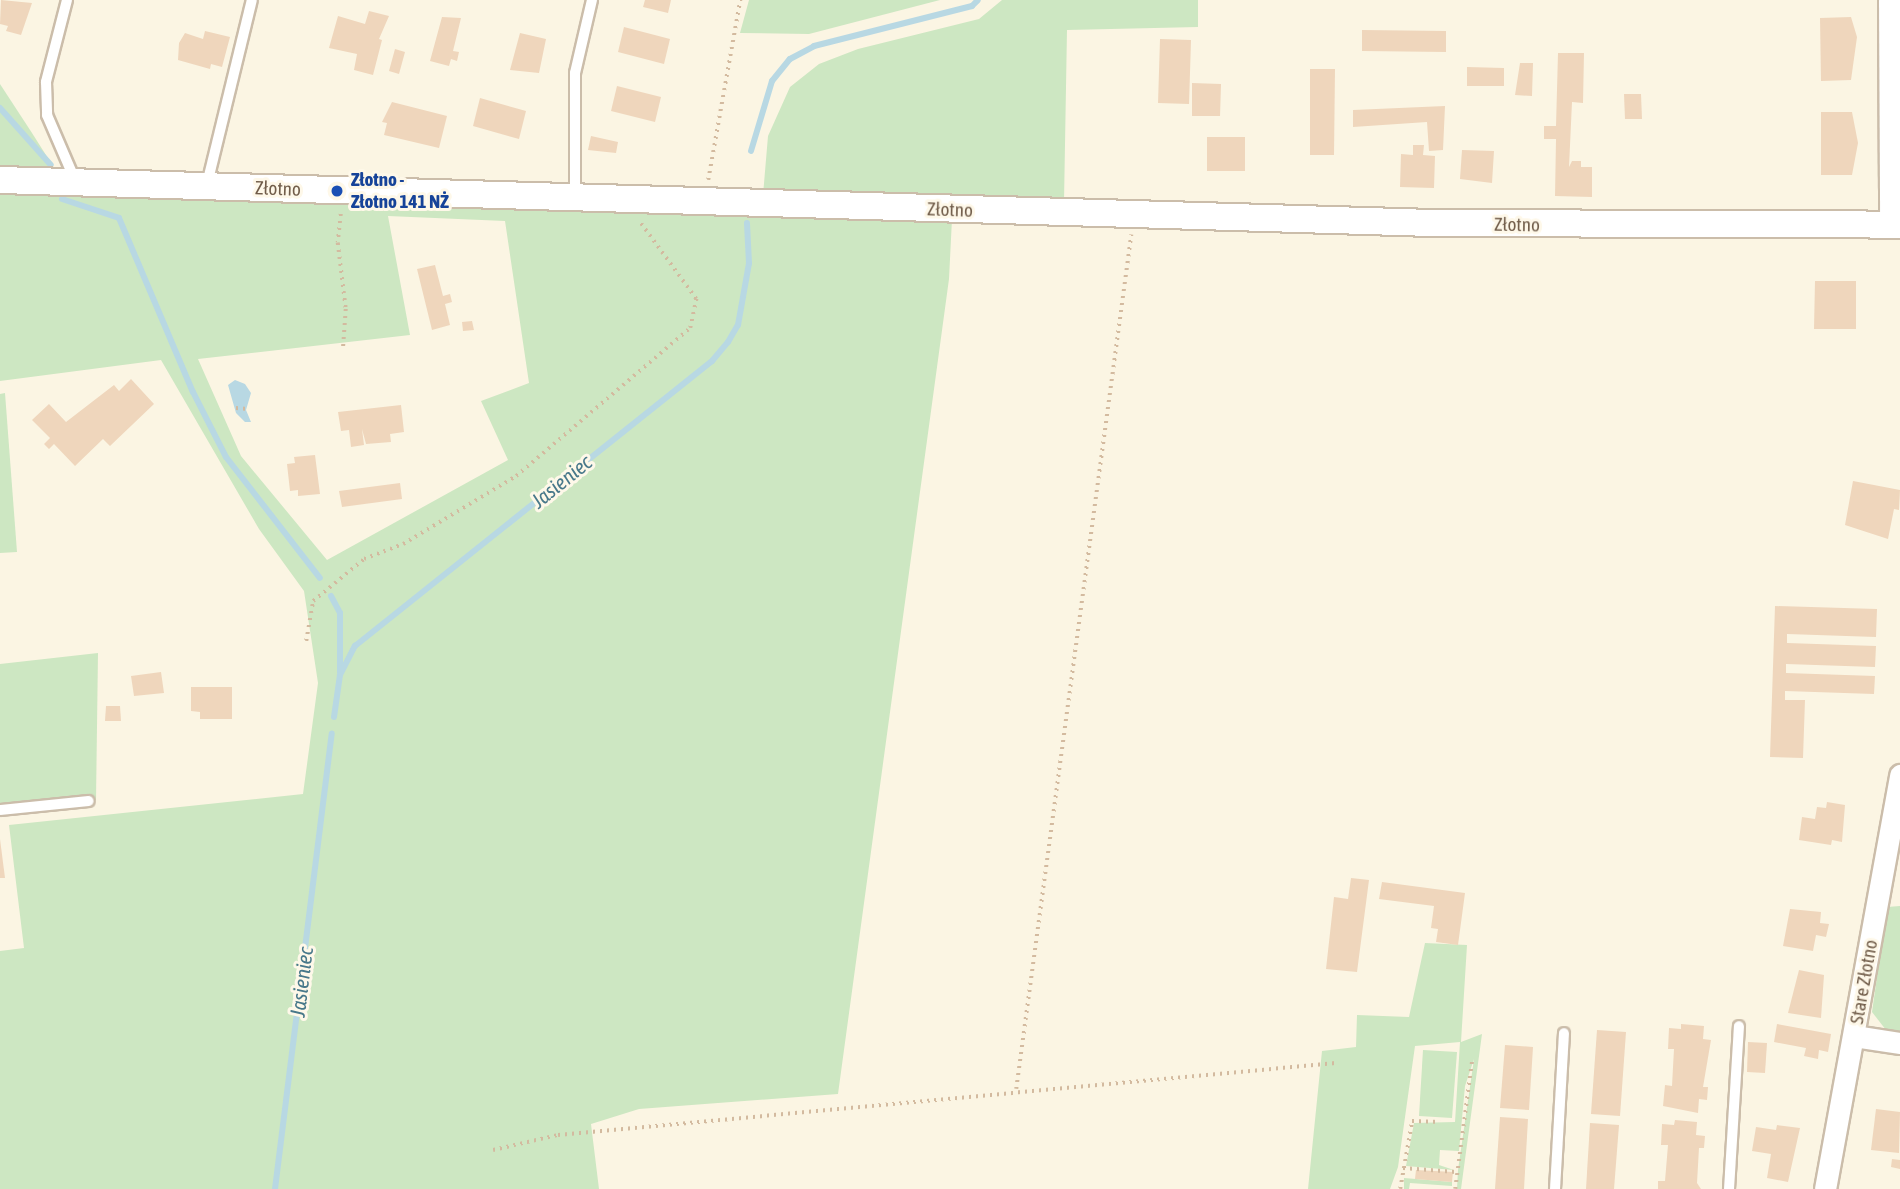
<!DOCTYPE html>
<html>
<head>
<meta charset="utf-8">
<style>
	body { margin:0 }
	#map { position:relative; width:1900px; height:1189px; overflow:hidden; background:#fbf5e3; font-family:"Asap Condensed",sans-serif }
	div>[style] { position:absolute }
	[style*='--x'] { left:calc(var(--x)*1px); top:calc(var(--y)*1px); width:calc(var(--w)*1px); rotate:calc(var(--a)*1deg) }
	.green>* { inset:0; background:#cde7c2 }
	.water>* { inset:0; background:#b8d8e3 }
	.stream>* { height:6px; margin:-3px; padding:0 3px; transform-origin:3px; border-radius:3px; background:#b8d8e3 }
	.building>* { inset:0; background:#efd6bc }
	.path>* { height:3.5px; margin-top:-1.75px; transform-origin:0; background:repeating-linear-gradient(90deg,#d3ba9f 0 2px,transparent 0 7px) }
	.roads { filter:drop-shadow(2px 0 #cbbdaa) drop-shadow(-2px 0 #cbbdaa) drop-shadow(0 2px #cbbdaa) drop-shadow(0 -2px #cbbdaa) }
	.service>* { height:10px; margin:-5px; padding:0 5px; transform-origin:5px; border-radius:5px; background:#fff }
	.minor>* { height:21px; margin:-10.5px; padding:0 10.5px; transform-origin:10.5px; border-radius:10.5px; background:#fff }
	.tertiary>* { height:26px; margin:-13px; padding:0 13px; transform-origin:13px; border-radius:13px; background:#fff }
	.dots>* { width:19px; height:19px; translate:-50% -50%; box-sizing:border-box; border:4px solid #fef8e9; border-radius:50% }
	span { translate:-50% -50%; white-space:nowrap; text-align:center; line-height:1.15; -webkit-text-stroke:6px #fef8e9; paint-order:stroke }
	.transit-label { font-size:19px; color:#164399; font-weight:700 }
	.left { translate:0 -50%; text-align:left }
	.street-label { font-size:19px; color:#715d4a }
	.water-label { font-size:21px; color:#48788a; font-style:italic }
</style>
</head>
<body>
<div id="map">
	<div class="green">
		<i style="clip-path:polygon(749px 0,940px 0,809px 34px,740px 33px)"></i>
		<i style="clip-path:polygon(1002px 0,1198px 0,1198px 27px,1067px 30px,1064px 202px,763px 195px,768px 136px,790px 87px,819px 64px,858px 49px,979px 19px)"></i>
		<i style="clip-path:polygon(0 84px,32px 133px,58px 174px,0 172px)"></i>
		<i style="clip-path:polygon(evenodd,0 187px,952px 219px,949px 279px,838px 1094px,639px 1109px,591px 1124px,599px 1189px,0 1189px,0 951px,24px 948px,9px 825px,303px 794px,318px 683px,304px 591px,259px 529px,161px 360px,0 381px,0 187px,388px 216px,505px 221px,529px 383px,481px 401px,508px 460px,327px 560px,241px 456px,198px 359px,410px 335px,388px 216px)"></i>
		<i style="clip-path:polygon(5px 393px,17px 552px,0 553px,0 394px)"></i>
		<i style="clip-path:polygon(98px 653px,96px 800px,0 809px,0 664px)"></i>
		<i style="clip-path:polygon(1900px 906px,1900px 1031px,1886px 1030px,1872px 1012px,1887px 907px)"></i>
		<i style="clip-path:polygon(1425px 943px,1467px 945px,1461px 1042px,1482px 1034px,1461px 1189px,1457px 1189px,1458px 1170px,1474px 1059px,1465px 1086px,1459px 1151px,1440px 1150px,1439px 1165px,1454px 1170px,1406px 1166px,1414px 1123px,1455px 1122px,1460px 1042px,1415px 1046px,1398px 1167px,1390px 1189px,1308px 1189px,1322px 1051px,1356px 1047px,1357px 1015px,1409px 1017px)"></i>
		<i style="clip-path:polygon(1423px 1050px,1457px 1052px,1452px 1118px,1419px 1116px)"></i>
		<i style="clip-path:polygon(1404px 1178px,1452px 1182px,1452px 1186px,1410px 1183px,1409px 1189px,1404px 1189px)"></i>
	</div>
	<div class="water">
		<i style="clip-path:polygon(235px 380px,245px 384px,251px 393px,246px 410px,251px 422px,245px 422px,236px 413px,228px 385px)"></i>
	</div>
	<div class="stream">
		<i style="--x:0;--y:108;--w:76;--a:48.2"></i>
		<i style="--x:751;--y:151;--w:73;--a:-73.3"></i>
		<i style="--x:772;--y:81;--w:28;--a:-51"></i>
		<i style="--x:790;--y:59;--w:27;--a:-28"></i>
		<i style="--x:814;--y:46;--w:163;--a:-14.2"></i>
		<i style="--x:972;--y:6;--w:8;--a:-45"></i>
		<i style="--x:62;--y:199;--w:60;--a:18.4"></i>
		<i style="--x:119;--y:218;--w:189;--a:67"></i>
		<i style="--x:193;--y:392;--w:73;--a:63.1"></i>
		<i style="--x:226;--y:457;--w:153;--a:52.2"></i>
		<i style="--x:331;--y:596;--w:19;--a:62"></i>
		<i style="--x:340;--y:613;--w:59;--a:90"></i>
		<i style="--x:334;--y:717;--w:42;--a:-81.9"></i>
		<i style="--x:340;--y:675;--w:33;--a:-63"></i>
		<i style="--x:355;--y:646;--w:457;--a:-38.6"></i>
		<i style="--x:712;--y:361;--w:25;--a:-50"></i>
		<i style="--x:728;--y:342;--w:20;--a:-60"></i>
		<i style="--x:738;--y:325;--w:63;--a:-79.9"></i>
		<i style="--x:749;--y:263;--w:40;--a:-92.9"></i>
		<i style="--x:275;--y:1189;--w:459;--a:-82.9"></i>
	</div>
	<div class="building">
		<i style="clip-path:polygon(1px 0,32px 3px,21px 35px,6px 31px,8px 26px,0 24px)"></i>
		<i style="clip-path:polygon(645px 0,671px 0,668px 13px,643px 7px)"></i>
		<i style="clip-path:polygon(369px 11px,389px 16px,379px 39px,382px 40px,373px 75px,354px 70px,357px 54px,329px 48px,338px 16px,365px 24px)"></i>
		<i style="clip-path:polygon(442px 17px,461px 18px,453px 51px,459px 52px,457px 61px,451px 59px,449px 66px,430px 61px)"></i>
		<i style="clip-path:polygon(1851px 17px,1857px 37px,1851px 80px,1821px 81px,1820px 18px)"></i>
		<i style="clip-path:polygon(624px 27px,670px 39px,664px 64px,618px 52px)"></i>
		<i style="clip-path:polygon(1362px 30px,1446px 31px,1446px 52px,1362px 51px)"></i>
		<i style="clip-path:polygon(205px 31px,230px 37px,222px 67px,211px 64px,210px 69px,178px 60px,179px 43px,185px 33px,203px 39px)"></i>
		<i style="clip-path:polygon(520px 33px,546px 39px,539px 73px,510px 70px)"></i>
		<i style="clip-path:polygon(1160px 39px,1191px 40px,1189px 104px,1158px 103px)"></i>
		<i style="clip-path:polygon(395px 49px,405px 52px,399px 74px,389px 71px)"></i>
		<i style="clip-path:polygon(1558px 53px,1584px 53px,1583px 103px,1572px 102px,1569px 167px,1572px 161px,1581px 161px,1581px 167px,1592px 167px,1592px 197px,1555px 196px,1556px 139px,1544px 139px,1544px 126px,1556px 126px)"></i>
		<i style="clip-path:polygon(1520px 63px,1533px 63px,1532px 96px,1515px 95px)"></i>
		<i style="clip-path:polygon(1467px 67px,1504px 68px,1504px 86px,1467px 86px)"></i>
		<i style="clip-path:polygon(1310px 69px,1335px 69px,1334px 155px,1310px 155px)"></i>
		<i style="clip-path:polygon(1192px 83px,1221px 84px,1220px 116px,1192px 116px)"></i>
		<i style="clip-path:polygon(617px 86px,661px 97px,655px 122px,611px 111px)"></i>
		<i style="clip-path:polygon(1624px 94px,1641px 94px,1642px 119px,1625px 119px)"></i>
		<i style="clip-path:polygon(480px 98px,526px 111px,519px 139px,473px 126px)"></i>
		<i style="clip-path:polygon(392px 102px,447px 116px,439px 148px,384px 135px,387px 123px,382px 122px)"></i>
		<i style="clip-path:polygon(1445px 106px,1443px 150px,1429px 151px,1427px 122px,1353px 127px,1353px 110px)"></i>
		<i style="clip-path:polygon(1821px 112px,1852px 112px,1858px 143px,1852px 175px,1821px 175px)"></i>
		<i style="clip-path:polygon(591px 136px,618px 142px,616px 153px,588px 150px)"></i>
		<i style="clip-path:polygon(1207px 137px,1245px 137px,1245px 171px,1207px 171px)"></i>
		<i style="clip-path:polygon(1413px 145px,1424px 145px,1423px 155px,1435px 156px,1434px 188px,1400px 187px,1401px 154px,1413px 155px)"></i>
		<i style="clip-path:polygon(1462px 150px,1494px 151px,1492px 183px,1460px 179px)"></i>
		<i style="clip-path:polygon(435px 265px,443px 296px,450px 294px,452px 302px,445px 304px,450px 325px,432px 330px,417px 269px)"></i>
		<i style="clip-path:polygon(1815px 281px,1856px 281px,1856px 329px,1814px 329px)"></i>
		<i style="clip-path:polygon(472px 321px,474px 330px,463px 331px,462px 322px)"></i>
		<i style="clip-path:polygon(131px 379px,154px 404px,110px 446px,103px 439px,75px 466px,54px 444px,49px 449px,44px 444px,50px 438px,32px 420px,49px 404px,66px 422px,114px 385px,119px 391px)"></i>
		<i style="clip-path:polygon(401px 405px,404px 432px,390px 434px,391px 442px,366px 444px,362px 429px,364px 445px,351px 447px,349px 430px,341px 431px,338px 412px)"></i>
		<i style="clip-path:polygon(315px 455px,320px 494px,298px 496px,298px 490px,290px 491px,287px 464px,295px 463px,294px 457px)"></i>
		<i style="clip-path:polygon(1853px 481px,1900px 490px,1899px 510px,1894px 509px,1888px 539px,1845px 525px)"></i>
		<i style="clip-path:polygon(400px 483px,402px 499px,342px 507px,339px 491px)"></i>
		<i style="clip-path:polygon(1775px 606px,1877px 609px,1876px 637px,1787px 634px,1787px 643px,1876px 646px,1875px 667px,1786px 664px,1786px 673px,1875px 676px,1874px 694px,1785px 691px,1785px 700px,1805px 700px,1803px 758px,1770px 757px)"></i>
		<i style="clip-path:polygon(161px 672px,164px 693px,134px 696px,131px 676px)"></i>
		<i style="clip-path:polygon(191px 687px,232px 687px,232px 719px,200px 719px,200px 712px,191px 711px)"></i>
		<i style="clip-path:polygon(106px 706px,120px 706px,121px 721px,105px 721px)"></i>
		<i style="clip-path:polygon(1827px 802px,1845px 805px,1842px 842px,1832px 840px,1831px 845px,1799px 840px,1802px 817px,1815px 819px,1817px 807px,1826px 808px)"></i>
		<i style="clip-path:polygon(0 839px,5px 878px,0 878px)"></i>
		<i style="clip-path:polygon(1351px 878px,1369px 880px,1357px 972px,1326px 969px,1334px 897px,1348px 899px)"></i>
		<i style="clip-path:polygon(1382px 882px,1465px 893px,1458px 945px,1436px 942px,1438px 929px,1431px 928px,1434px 906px,1379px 899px)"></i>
		<i style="clip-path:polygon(1790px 909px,1821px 912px,1820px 923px,1829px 924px,1826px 937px,1816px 935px,1813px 951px,1783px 946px)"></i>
		<i style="clip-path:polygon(1799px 970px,1824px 975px,1821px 1018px,1788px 1013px)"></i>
		<i style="clip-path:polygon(1681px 1024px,1704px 1026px,1703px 1039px,1711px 1040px,1703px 1087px,1708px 1087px,1707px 1100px,1699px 1099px,1698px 1113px,1663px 1106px,1665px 1085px,1672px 1086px,1673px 1067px,1674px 1049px,1668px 1049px,1669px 1028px,1681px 1029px)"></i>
		<i style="clip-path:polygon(1777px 1024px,1831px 1034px,1828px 1052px,1819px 1050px,1818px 1059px,1804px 1056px,1806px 1048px,1774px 1042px)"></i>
		<i style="clip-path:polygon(1597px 1030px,1626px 1032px,1620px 1116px,1591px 1114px)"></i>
		<i style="clip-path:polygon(1748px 1042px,1767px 1043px,1765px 1073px,1747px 1072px)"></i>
		<i style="clip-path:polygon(1505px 1045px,1533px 1047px,1529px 1110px,1500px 1108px)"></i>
		<i style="clip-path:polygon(1876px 1109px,1900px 1112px,1899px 1153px,1871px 1150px)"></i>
		<i style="clip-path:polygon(1500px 1117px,1528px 1119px,1524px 1189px,1495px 1189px)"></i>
		<i style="clip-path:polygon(1675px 1120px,1697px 1122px,1696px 1135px,1705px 1136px,1704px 1148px,1699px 1148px,1697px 1183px,1701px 1189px,1658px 1189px,1658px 1181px,1665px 1181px,1668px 1145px,1661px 1145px,1662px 1124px,1674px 1125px)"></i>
		<i style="clip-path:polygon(1590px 1123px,1619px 1125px,1614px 1189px,1586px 1189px)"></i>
		<i style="clip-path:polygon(1777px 1125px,1800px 1128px,1788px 1182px,1767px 1178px,1771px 1154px,1752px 1151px,1756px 1127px,1776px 1130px)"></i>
		<i style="clip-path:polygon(1892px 1159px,1900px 1160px,1900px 1169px,1891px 1167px)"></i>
		<i style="clip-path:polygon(1416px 1170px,1453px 1172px,1452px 1182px,1415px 1179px)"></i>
	</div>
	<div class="path">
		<i style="--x:708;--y:180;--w:183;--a:-79.9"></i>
		<i style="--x:341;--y:214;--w:29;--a:96"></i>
		<i style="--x:338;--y:243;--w:66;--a:83.1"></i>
		<i style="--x:346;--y:309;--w:39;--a:94"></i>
		<i style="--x:236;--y:408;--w:12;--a:5"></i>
		<i style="--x:306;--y:641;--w:41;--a:-80.1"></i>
		<i style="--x:313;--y:601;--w:66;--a:-39.5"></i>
		<i style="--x:364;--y:559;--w:42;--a:-21"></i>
		<i style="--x:403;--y:544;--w:132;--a:-31"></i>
		<i style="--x:516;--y:476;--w:228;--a:-40.4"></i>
		<i style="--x:690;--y:328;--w:30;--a:-78"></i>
		<i style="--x:696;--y:299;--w:97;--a:-126.2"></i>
		<i style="--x:1016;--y:1089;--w:862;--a:-82.33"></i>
		<i style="--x:493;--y:1150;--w:67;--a:-13"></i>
		<i style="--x:558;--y:1135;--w:781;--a:-5.29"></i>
		<i style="--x:1403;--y:1168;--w:53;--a:4.3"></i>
		<i style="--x:1400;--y:1189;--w:69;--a:-80"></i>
		<i style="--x:1412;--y:1121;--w:28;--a:2"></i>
		<i style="--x:1455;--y:1189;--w:130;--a:-82.5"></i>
	</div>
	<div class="roads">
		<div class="service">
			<i style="--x:67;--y:0;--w:85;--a:104.4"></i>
			<i style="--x:46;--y:82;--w:33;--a:88"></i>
			<i style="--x:47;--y:115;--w:71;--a:66.7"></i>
			<i style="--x:207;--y:184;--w:189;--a:-76.3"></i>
			<i style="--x:575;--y:198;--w:125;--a:-90"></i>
			<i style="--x:575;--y:73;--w:75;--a:-76.9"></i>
			<i style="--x:0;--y:810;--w:89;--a:-5.8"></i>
			<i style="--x:1555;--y:1189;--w:156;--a:-86.7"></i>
			<i style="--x:1729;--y:1189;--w:163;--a:-86.5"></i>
		</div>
		<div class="minor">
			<i style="--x:1889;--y:0;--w:225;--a:89.7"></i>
			<i style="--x:1854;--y:1036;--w:47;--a:8.7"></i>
			<i style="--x:1825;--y:1189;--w:421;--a:-79.7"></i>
		</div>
		<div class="tertiary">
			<i style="--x:0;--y:180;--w:1437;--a:1.72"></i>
			<i style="--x:1436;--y:223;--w:464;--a:0.2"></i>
		</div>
	</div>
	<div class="dots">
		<i style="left:337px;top:191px;background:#1a4fb4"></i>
	</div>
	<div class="transit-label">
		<span class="left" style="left:351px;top:191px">Złotno -<br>Złotno 141 NŻ</span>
	</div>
	<div class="street-label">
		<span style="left:278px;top:189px;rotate:2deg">Złotno</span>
		<span style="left:950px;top:210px;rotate:2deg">Złotno</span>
		<span style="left:1517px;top:225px;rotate:1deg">Złotno</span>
		<span style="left:1864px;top:982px;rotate:-80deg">Stare Złotno</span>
	</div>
	<div class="water-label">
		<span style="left:561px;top:481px;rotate:-39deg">Jasieniec</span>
		<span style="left:301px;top:982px;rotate:-83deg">Jasieniec</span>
	</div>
</div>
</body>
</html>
